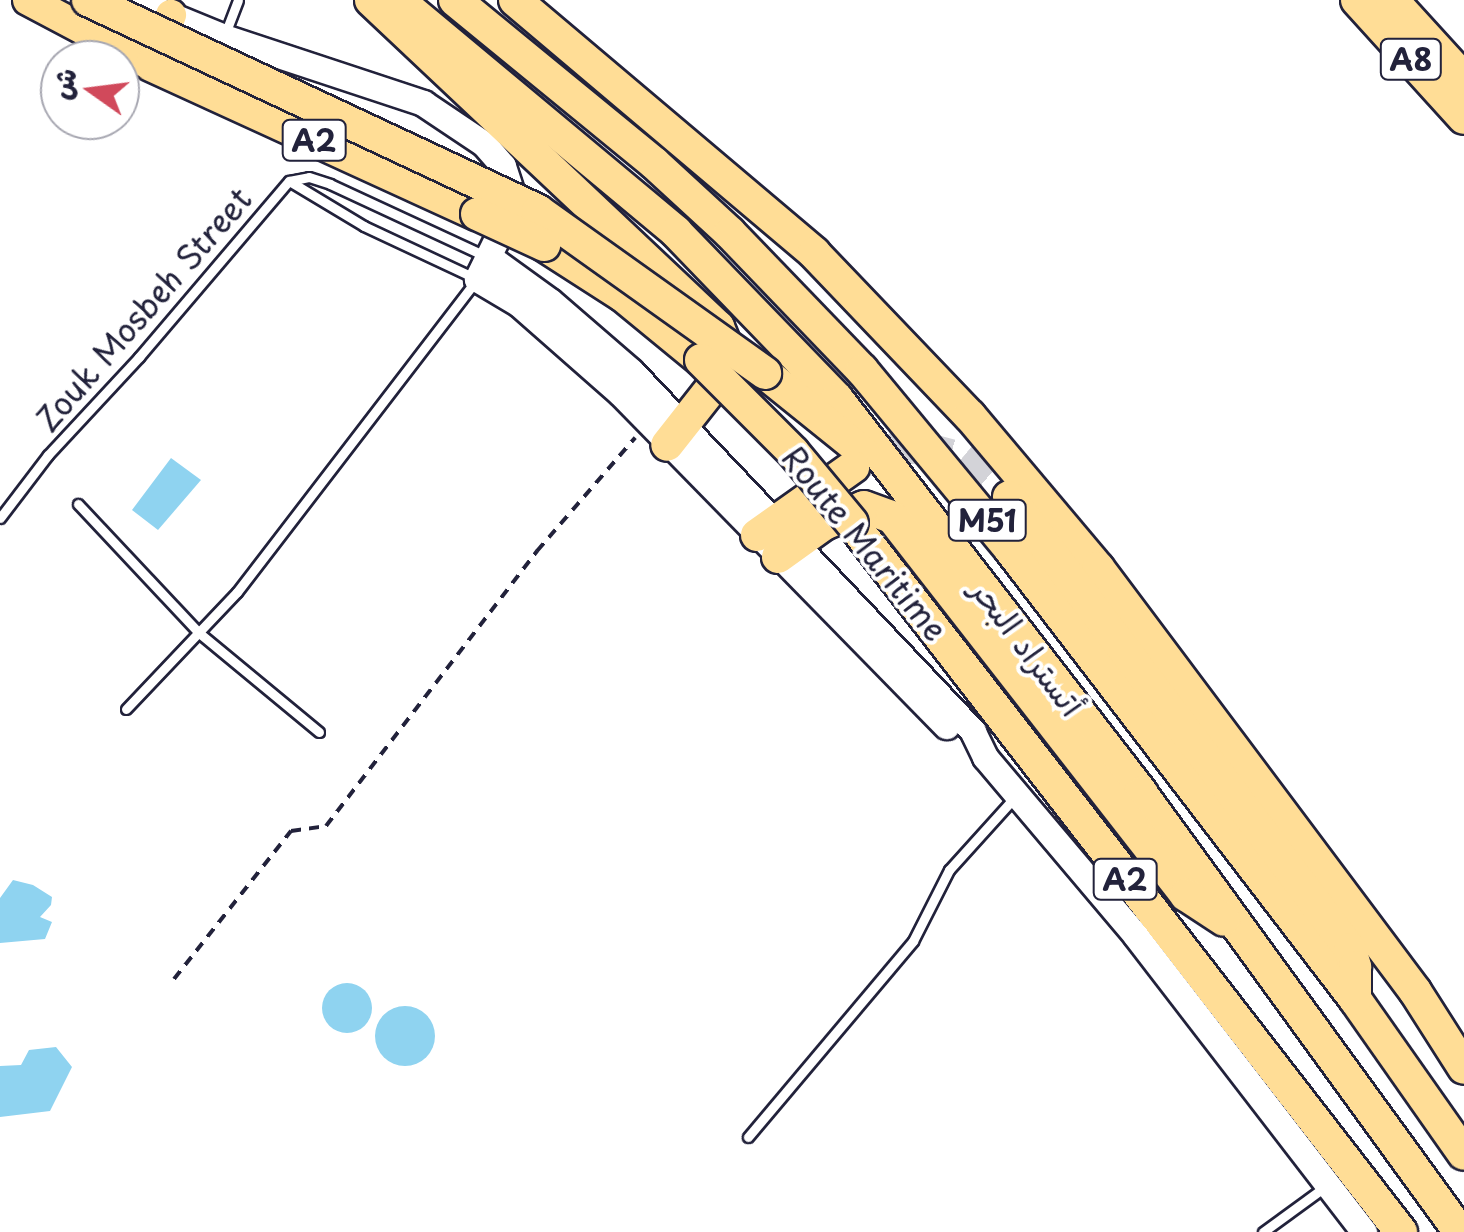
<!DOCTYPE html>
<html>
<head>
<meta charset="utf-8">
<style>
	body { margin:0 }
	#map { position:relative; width:1464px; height:1232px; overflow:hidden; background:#fff; font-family:"Playpen Sans","Playpen Sans Arabic",sans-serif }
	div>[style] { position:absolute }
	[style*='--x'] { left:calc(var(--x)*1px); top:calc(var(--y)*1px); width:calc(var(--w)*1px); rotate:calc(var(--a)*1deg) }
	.water>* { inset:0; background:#8fd3f0 }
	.round { border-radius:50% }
	.highway-tunnel>* { height:32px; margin-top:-16px; transform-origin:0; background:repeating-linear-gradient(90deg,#d3d3d8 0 32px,transparent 0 48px) }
	.path>* { height:4px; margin-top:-2px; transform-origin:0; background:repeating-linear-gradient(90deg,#22223b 0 10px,transparent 0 18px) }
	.roads { filter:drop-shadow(2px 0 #22223b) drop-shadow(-2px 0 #22223b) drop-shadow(0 2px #22223b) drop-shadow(0 -2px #22223b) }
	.lane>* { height:9px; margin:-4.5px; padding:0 4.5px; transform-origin:4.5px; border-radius:4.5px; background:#fff }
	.secondary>* { height:25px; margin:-12.5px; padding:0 12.5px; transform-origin:12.5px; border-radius:12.5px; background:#fff }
	.primary>* { height:30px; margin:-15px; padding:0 15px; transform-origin:15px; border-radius:15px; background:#ffdd96 }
	.highway>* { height:32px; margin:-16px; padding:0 16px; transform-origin:16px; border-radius:16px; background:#ffdd96 }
	.bridges { filter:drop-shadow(2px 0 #22223b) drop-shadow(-2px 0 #22223b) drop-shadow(0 2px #22223b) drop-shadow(0 -2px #22223b) }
	.highway-bridge>* { height:32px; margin:-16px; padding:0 16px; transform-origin:16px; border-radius:16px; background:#ffdd96 }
	span { translate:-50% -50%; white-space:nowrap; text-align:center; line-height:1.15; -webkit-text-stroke:8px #fff; paint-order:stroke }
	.shield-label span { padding:2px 8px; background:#fff; border:2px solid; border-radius:8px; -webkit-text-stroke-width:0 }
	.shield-label { font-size:30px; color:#22223b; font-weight:700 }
	.street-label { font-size:32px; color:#22223b }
	.north { position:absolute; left:40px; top:40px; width:100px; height:100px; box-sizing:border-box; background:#fff; border:2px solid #a7a7b1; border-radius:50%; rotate:284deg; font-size:28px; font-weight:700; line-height:40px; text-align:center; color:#22223b }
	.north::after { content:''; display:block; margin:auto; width:35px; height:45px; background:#d1495b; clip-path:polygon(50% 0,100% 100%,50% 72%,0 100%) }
</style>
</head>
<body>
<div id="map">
	<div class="water">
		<i style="clip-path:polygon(171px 458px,201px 480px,158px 530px,132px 510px)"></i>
		<i style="clip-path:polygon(13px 880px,33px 885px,52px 897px,51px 905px,40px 917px,52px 922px,45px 939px,0 943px,0 898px)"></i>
		<i class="round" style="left:322px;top:983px;width:50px;height:50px"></i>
		<i class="round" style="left:375px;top:1006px;width:60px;height:60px"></i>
		<i style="clip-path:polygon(56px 1047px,72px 1067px,50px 1111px,0 1117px,0 1066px,21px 1065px,29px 1050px)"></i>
	</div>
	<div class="highway-tunnel">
		<i style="--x:858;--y:464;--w:33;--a:-25"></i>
		<i style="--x:888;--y:450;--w:32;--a:-5"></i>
		<i style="--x:920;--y:447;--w:43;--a:14.7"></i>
		<i style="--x:962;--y:458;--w:61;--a:39.7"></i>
	</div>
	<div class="path">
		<i style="--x:174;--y:979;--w:189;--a:-51.7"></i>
		<i style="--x:291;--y:831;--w:35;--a:-8"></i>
		<i style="--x:326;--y:826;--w:347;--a:-52.5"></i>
		<i style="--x:537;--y:551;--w:150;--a:-49.1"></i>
	</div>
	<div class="roads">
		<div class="lane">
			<i style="--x:225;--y:34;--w:36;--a:-69"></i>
			<i style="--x:289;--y:181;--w:20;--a:-11"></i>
			<i style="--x:309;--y:177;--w:22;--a:18"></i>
			<i style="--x:330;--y:184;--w:169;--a:24.9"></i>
			<i style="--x:78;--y:504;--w:175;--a:46.8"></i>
			<i style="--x:198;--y:632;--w:157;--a:39.6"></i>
			<i style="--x:0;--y:518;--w:79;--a:-52.7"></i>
			<i style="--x:48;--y:455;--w:134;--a:-47.1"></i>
			<i style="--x:139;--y:357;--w:231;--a:-49.6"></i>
			<i style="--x:126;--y:709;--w:161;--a:-46.5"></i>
			<i style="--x:237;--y:592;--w:394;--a:-52.5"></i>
			<i style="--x:477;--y:279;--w:125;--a:-154.9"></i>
			<i style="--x:364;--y:226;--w:87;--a:-149"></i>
			<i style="--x:748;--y:1137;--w:256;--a:-49.9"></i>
			<i style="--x:913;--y:941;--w:80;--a:-63.1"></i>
			<i style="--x:949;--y:870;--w:98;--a:-47.9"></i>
			<i style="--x:1263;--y:1232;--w:78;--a:-36.1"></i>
		</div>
		<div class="secondary">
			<i style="--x:134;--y:0;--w:97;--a:22.3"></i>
			<i style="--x:224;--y:37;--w:210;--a:18.3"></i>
			<i style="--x:423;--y:103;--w:73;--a:33.9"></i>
			<i style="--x:484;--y:144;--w:29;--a:49"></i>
			<i style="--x:503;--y:166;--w:32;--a:72"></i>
			<i style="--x:513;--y:196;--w:25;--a:106"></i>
			<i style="--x:506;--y:220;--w:66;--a:116.2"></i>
			<i style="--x:477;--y:279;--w:49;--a:30.8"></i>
			<i style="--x:519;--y:304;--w:136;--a:41.4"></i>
			<i style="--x:621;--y:394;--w:465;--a:45.6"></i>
			<i style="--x:489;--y:257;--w:75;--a:35.8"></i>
			<i style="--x:550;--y:301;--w:107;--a:40.8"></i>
			<i style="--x:631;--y:371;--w:497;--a:46.5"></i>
			<i style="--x:973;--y:732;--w:28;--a:64"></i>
			<i style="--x:985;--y:757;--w:234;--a:49.8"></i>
			<i style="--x:1136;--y:936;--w:374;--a:52.4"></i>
		</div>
		<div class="primary">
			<i style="--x:28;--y:0;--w:139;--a:27.9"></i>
			<i style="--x:151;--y:65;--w:54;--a:-68.2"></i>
		</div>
		<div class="highway">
			<i style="--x:371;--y:0;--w:477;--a:43.3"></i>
			<i style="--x:718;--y:327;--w:31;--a:68"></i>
			<i style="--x:730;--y:356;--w:15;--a:106"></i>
			<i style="--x:726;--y:370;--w:95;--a:128.2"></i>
			<i style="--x:398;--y:0;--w:362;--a:39.8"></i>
			<i style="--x:676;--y:232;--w:232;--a:46"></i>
			<i style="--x:837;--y:399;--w:498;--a:52.3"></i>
			<i style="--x:1141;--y:793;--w:543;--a:54"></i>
			<i style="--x:455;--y:0;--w:257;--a:39.3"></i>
			<i style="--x:654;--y:163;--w:103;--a:42.6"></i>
			<i style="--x:730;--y:233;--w:190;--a:46.1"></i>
			<i style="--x:862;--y:370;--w:232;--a:50.4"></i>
			<i style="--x:1010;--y:549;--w:567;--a:52.52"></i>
			<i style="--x:1355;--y:999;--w:189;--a:54.9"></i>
			<i style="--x:515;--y:0;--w:392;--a:40.2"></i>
			<i style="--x:814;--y:253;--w:226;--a:46.3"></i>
			<i style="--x:970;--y:416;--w:199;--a:49.9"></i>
			<i style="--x:1098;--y:568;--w:529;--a:53.15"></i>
			<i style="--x:1415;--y:991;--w:91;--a:57.5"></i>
			<i style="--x:1357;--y:0;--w:159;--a:47.8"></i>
			<i style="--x:1392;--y:0;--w:107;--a:47.7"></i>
			<i style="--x:151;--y:65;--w:358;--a:24.6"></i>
			<i style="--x:544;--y:245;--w:93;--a:32.7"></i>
			<i style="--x:622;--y:295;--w:102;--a:39.4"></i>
			<i style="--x:765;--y:373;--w:126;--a:38.9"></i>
			<i style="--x:1009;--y:497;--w:566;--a:52.97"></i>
			<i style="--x:1350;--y:949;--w:19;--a:74"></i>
			<i style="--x:1355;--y:967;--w:32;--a:90"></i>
			<i style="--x:852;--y:523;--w:897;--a:52.25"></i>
			<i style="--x:757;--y:535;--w:118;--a:-35.3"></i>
			<i style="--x:778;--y:557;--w:57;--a:-35.7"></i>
			<i style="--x:824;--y:524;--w:43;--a:-23"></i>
			<i style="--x:864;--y:507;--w:30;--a:20"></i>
			<i style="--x:892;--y:517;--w:479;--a:52.1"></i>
			<i style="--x:1186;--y:895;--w:45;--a:33.3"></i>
		</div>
	</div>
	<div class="bridges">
		<div class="highway-bridge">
			<i style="--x:88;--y:0;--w:497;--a:25.1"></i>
			<i style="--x:538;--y:211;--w:279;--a:35.5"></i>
			<i style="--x:477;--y:214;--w:74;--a:24.8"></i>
			<i style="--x:701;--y:360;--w:130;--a:45"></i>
			<i style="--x:793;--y:452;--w:92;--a:50.3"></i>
		</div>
	</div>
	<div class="shield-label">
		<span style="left:1411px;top:59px">A8</span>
		<span style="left:314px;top:140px">A2</span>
		<span style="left:987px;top:520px">M51</span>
		<span style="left:1125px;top:879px">A2</span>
	</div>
	<div class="street-label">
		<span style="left:143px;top:309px;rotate:-49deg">Zouk Mosbeh Street</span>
		<span style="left:865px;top:543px;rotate:51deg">Route Maritime</span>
		<span style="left:1028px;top:647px;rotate:53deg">أتستراد البحر</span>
	</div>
	<div class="north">ش</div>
</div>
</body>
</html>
